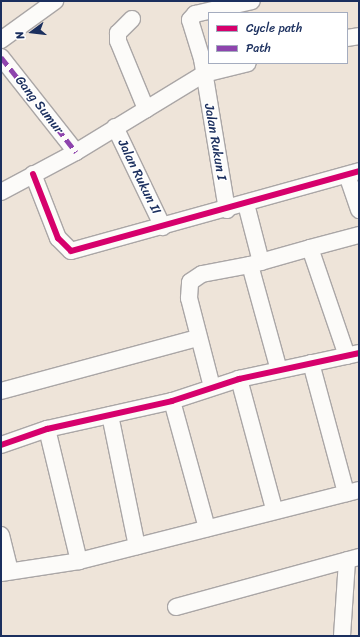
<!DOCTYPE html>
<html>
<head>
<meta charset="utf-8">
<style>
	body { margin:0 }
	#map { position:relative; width:360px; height:637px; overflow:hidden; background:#eee4d9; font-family:Sriracha,sans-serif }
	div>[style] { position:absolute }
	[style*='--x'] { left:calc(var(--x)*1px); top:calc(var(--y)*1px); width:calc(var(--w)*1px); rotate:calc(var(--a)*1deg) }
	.roads { filter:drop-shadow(1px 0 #aaa6a6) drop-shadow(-1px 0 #aaa6a6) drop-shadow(0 1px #aaa6a6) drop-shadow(0 -1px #aaa6a6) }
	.minor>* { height:16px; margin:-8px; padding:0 8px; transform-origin:8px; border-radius:8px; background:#fcfbf9 }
	.quiet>* { height:5px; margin-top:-2.5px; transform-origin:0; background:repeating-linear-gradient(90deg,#8e44ad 0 10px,transparent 0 15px) }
	.cycleway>* { height:6px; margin:-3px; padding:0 3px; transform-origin:3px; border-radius:3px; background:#d6006c }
	span { translate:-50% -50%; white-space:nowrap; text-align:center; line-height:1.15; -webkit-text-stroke:3px #fff; paint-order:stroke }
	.street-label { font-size:13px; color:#1b2f5e }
	.frame { position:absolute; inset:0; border:2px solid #1b2f5e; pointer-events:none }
	.legend { position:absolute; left:208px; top:12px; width:140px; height:52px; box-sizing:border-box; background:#fff; border:1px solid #a4acbf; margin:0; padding:5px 7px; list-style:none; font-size:12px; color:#1b2f5e }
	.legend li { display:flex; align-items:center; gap:8px; height:20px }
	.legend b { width:20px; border:1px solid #a4acbf }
	.north { position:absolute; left:12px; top:12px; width:40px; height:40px; -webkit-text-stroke:3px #fff; paint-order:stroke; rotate:255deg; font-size:11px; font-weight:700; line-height:16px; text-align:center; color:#1b2f5e }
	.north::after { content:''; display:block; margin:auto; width:14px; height:18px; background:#1b2f5e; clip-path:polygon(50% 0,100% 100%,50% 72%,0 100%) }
</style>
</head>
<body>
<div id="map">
	<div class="roads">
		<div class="minor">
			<i style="--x:132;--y:19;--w:20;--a:135"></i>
			<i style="--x:118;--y:33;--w:8;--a:90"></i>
			<i style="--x:118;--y:41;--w:74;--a:67.6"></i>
			<i style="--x:347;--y:38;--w:12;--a:-9"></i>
			<i style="--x:1;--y:40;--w:67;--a:-35.8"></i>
			<i style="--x:1;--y:57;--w:121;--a:51.7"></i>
			<i style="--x:115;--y:127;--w:111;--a:64.4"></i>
			<i style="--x:33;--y:174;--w:69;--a:68.7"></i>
			<i style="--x:58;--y:238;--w:18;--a:45"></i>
			<i style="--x:71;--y:251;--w:299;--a:-15.5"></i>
			<i style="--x:347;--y:175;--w:37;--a:71"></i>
			<i style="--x:1;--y:192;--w:85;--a:-28.1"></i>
			<i style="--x:76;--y:152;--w:150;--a:-31.4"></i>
			<i style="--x:204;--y:74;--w:45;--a:-14"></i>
			<i style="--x:246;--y:204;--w:60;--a:75.5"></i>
			<i style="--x:227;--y:210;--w:153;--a:-99.4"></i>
			<i style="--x:202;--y:59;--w:41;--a:-107.1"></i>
			<i style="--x:190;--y:20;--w:8;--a:-50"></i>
			<i style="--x:195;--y:14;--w:58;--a:-12.8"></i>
			<i style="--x:250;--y:265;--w:62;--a:-15.8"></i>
			<i style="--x:347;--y:356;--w:114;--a:-108.9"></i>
			<i style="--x:310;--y:248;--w:51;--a:-14.9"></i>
			<i style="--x:311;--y:363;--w:135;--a:74.9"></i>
			<i style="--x:239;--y:379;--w:135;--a:74.9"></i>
			<i style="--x:212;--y:387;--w:92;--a:-104.5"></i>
			<i style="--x:189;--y:298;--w:16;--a:-86"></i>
			<i style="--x:190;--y:282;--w:14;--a:-34"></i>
			<i style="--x:202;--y:274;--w:49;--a:-10.6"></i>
			<i style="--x:250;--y:265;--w:109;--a:74.6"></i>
			<i style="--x:1;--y:391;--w:204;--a:-15.1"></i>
			<i style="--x:172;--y:401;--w:132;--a:74.6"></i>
			<i style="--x:110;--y:415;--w:134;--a:78.4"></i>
			<i style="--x:47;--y:429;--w:136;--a:76.4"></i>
			<i style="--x:1;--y:445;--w:49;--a:-19.2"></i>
			<i style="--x:47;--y:429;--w:128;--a:-12.6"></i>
			<i style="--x:172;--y:401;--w:71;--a:-18.2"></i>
			<i style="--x:239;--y:379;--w:123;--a:-12.2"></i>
			<i style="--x:1;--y:535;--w:37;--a:76"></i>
			<i style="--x:1;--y:573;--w:79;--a:-8.7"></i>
			<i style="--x:79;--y:561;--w:289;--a:-14.2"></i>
			<i style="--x:176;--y:607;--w:190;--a:-15.3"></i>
			<i style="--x:342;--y:636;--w:76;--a:-86.2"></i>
		</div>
	</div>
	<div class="quiet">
		<i style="--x:1;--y:57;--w:121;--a:51.7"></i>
	</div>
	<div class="cycleway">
		<i style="--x:33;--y:174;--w:69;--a:68.7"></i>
		<i style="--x:58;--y:238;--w:18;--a:45"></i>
		<i style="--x:71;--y:251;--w:299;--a:-15.5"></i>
		<i style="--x:1;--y:445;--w:49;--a:-19.2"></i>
		<i style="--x:47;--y:429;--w:128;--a:-12.6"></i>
		<i style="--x:172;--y:401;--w:71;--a:-18.2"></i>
		<i style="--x:239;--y:379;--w:123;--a:-12.2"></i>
	</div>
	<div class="street-label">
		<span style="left:39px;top:105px;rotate:52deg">Gang Sumur</span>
		<span style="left:215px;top:142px;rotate:80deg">Jalan Rukun I</span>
		<span style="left:139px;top:177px;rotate:64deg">Jalan Rukun II</span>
	</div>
	<div class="frame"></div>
	<ul class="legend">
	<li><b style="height:5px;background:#d6006c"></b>Cycle path</li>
	<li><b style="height:5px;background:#8e44ad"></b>Path</li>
	</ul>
	<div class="north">N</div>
</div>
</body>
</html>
